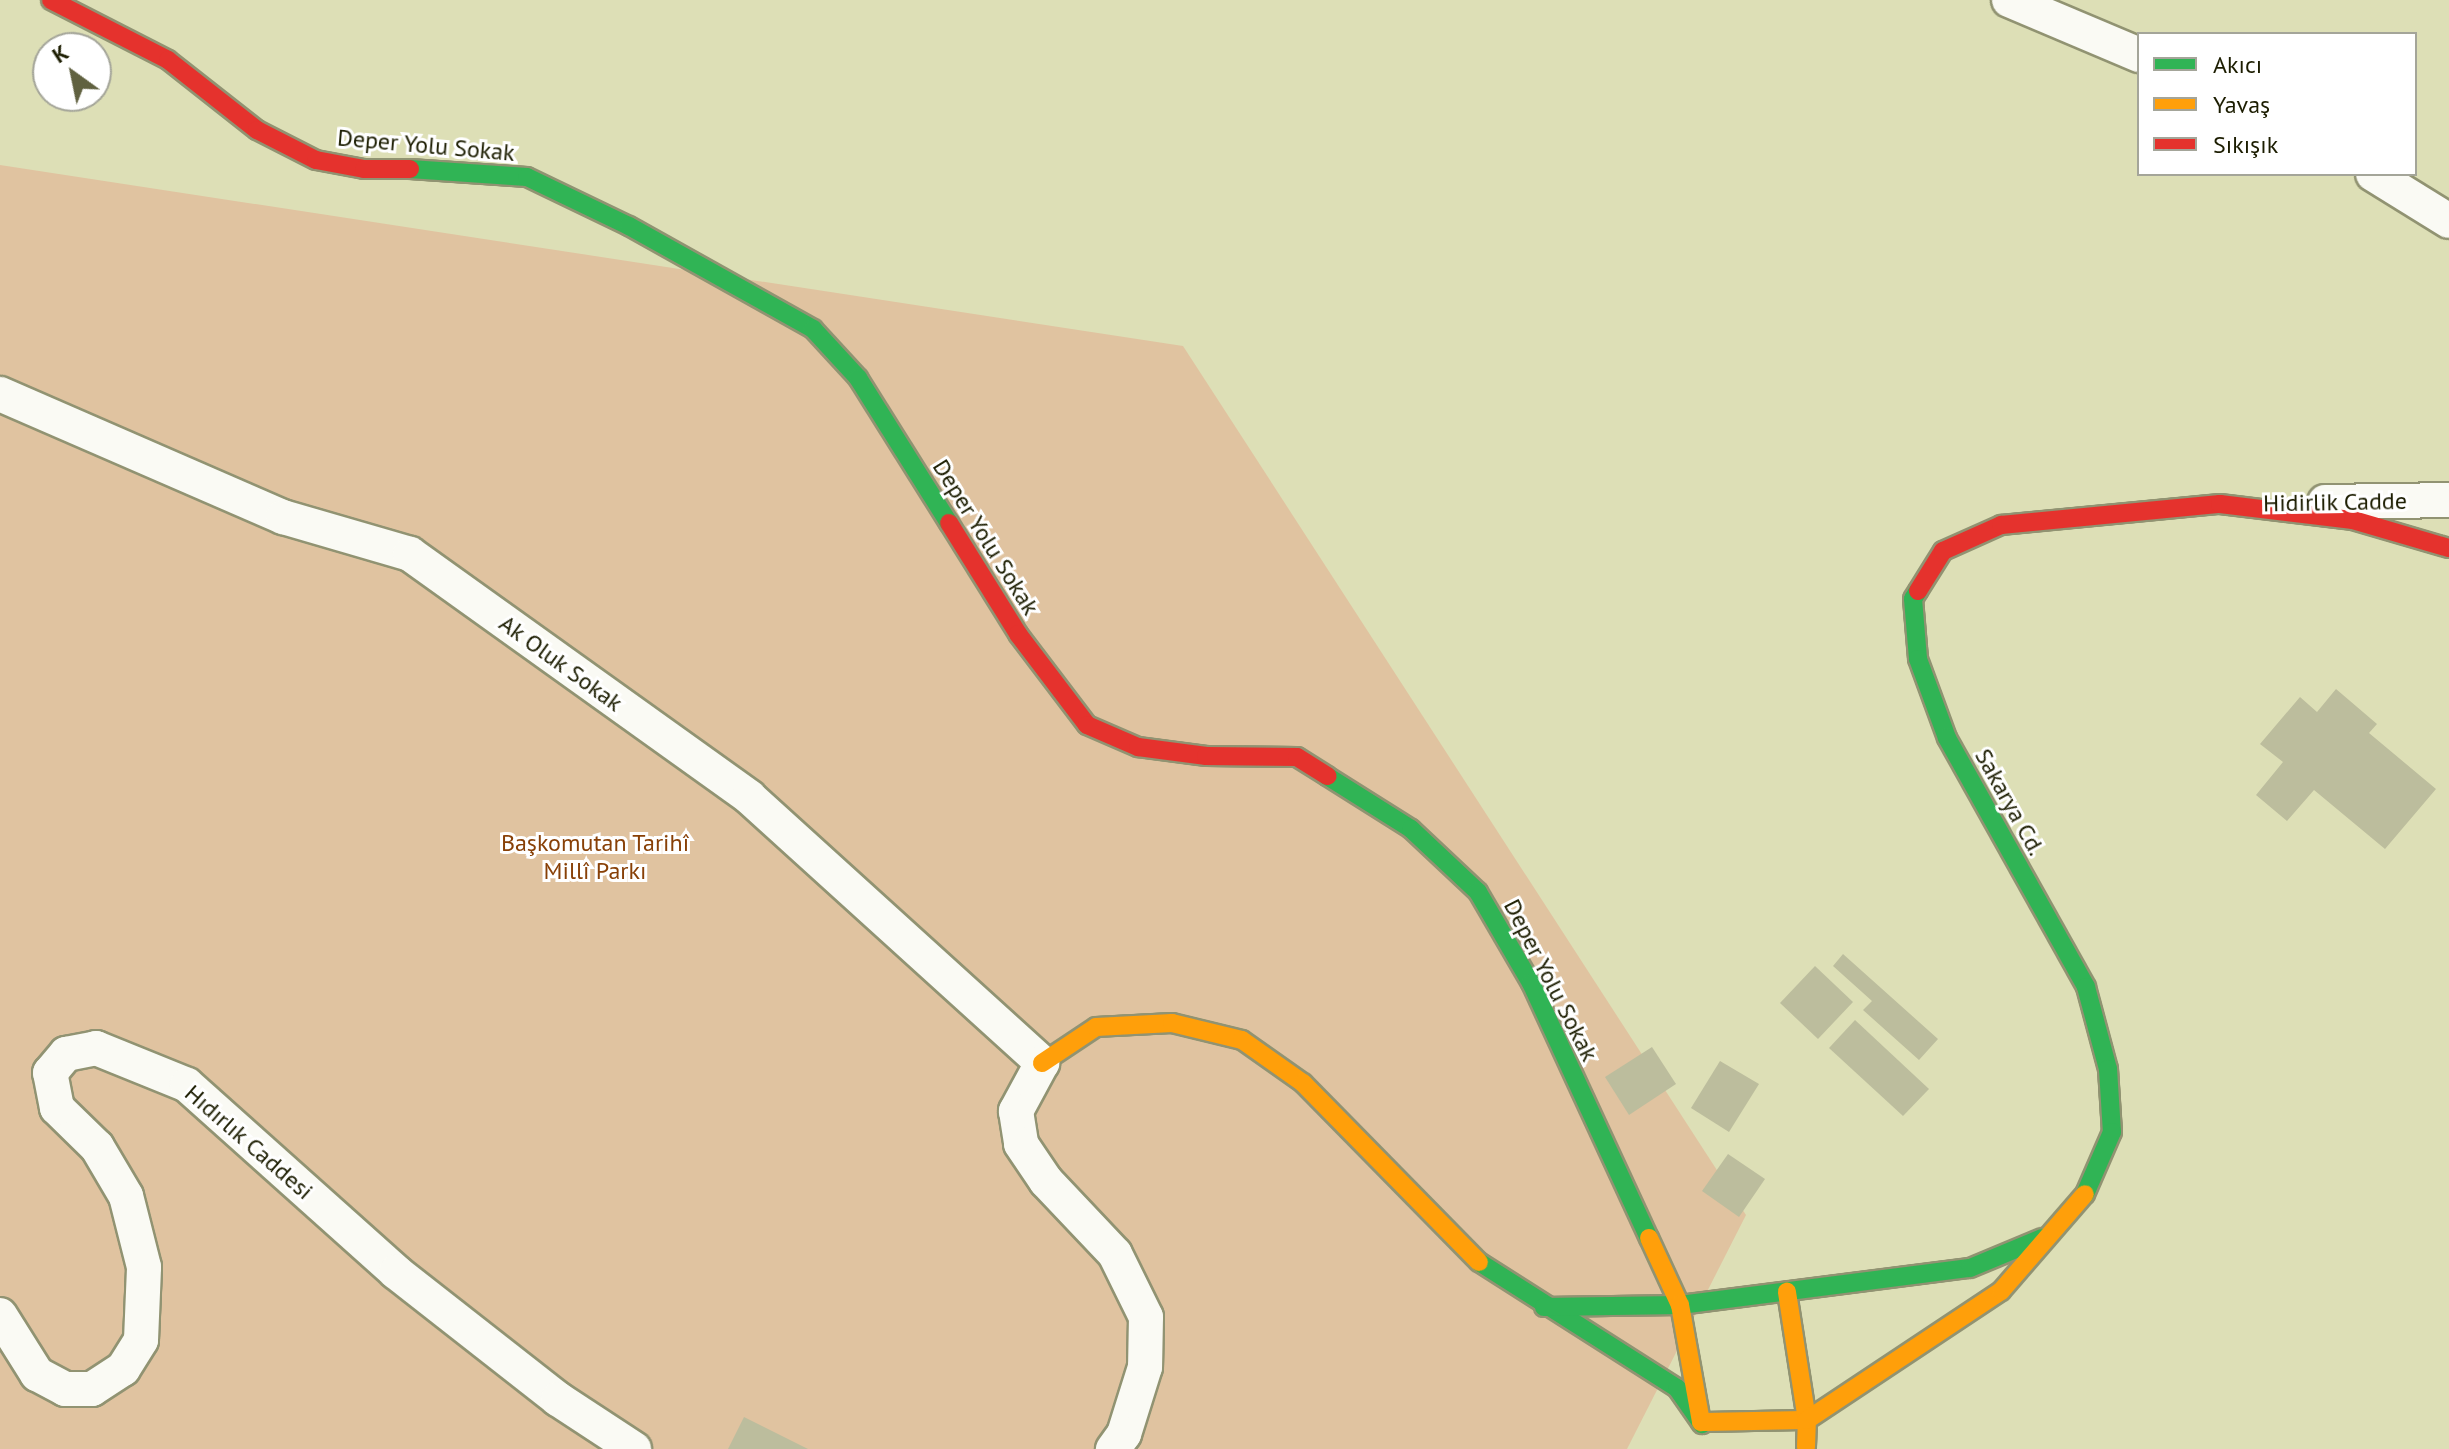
<!DOCTYPE html>
<html>
<head>
<meta charset="utf-8">
<style>
	body { margin:0 }
	#map { position:relative; width:2449px; height:1449px; overflow:hidden; background:#dddfb6; font-family:"PT Sans",sans-serif }
	div>[style] { position:absolute }
	[style*='--x'] { left:calc(var(--x)*1px); top:calc(var(--y)*1px); width:calc(var(--w)*1px); rotate:calc(var(--a)*1deg) }
	.green>* { inset:0; background:#e0c3a0 }
	.building>* { inset:0; background:#bcbd9d }
	.roads { filter:drop-shadow(2px 0 #919372) drop-shadow(-2px 0 #919372) drop-shadow(0 2px #919372) drop-shadow(0 -2px #919372) }
	.street>* { height:34px; margin:-17px; padding:0 17px; transform-origin:17px; border-radius:17px; background:#fafaf4 }
	.fast>* { height:18px; margin:-9px; padding:0 9px; transform-origin:9px; border-radius:9px; background:#30b455 }
	.slow>* { height:18px; margin:-9px; padding:0 9px; transform-origin:9px; border-radius:9px; background:#ff9f0a }
	.jam>* { height:18px; margin:-9px; padding:0 9px; transform-origin:9px; border-radius:9px; background:#e5322d }
	span { translate:-50% -50%; white-space:nowrap; text-align:center; line-height:1.15; -webkit-text-stroke:6px #fff; paint-order:stroke }
	.street-label { font-size:24px; color:#1c1d01 }
	.park-label { font-size:24px; color:#884007 }
	.legend { position:absolute; left:2137px; top:32px; width:280px; height:144px; box-sizing:border-box; background:#fff; border:2px solid #a4a599; margin:0; padding:10px 14px; list-style:none; font-size:24px; color:#1c1d01 }
	.legend li { display:flex; align-items:center; gap:16px; height:40px }
	.legend b { width:40px; border:2px solid #a4a599 }
	.north { position:absolute; left:32px; top:32px; width:80px; height:80px; box-sizing:border-box; background:#fff; border:2px solid #a4a599; border-radius:50%; rotate:327deg; font-size:22px; font-weight:700; line-height:32px; text-align:center; color:#1c1d01 }
	.north::after { content:''; display:block; margin:auto; width:28px; height:36px; background:#606140; clip-path:polygon(50% 0,100% 100%,50% 72%,0 100%) }
</style>
</head>
<body>
<div id="map">
	<div class="green">
		<i style="clip-path:polygon(0 165px,1183px 346px,1746px 1215px,1627px 1449px,0 1449px)"></i>
	</div>
	<div class="building">
		<i style="clip-path:polygon(2336px 689px,2377px 724px,2369px 733px,2436px 789px,2385px 849px,2314px 790px,2287px 821px,2256px 795px,2283px 762px,2260px 744px,2300px 697px,2317px 712px)"></i>
		<i style="clip-path:polygon(1843px 954px,1938px 1039px,1919px 1060px,1863px 1010px,1872px 1001px,1833px 966px)"></i>
		<i style="clip-path:polygon(1815px 966px,1853px 1002px,1818px 1039px,1780px 1003px)"></i>
		<i style="clip-path:polygon(1855px 1020px,1929px 1089px,1903px 1116px,1829px 1048px)"></i>
		<i style="clip-path:polygon(1652px 1047px,1676px 1084px,1629px 1115px,1605px 1077px)"></i>
		<i style="clip-path:polygon(1720px 1061px,1759px 1084px,1729px 1132px,1691px 1108px)"></i>
		<i style="clip-path:polygon(1728px 1154px,1765px 1179px,1739px 1217px,1702px 1191px)"></i>
		<i style="clip-path:polygon(744px 1417px,808px 1449px,728px 1449px)"></i>
	</div>
	<div class="roads">
		<div class="street">
			<i style="--x:2009;--y:0;--w:141;--a:22.9"></i>
			<i style="--x:2373;--y:174;--w:89;--a:31.7"></i>
			<i style="--x:0;--y:394;--w:309;--a:23.5"></i>
			<i style="--x:283;--y:517;--w:132;--a:16.2"></i>
			<i style="--x:410;--y:554;--w:417;--a:35.6"></i>
			<i style="--x:749;--y:797;--w:396;--a:42.2"></i>
			<i style="--x:1042;--y:1063;--w:55;--a:118.4"></i>
			<i style="--x:1016;--y:1111;--w:33;--a:81"></i>
			<i style="--x:1021;--y:1144;--w:45;--a:56"></i>
			<i style="--x:1046;--y:1181;--w:100;--a:46.6"></i>
			<i style="--x:1115;--y:1254;--w:70;--a:63.8"></i>
			<i style="--x:1146;--y:1317;--w:50;--a:91.1"></i>
			<i style="--x:1145;--y:1367;--w:70;--a:107.4"></i>
			<i style="--x:1124;--y:1434;--w:19;--a:126"></i>
			<i style="--x:2325;--y:502;--w:124;--a:-0.9"></i>
			<i style="--x:0;--y:1315;--w:70;--a:57.9"></i>
			<i style="--x:37;--y:1374;--w:32;--a:28"></i>
			<i style="--x:65;--y:1389;--w:27;--a:0"></i>
			<i style="--x:92;--y:1389;--w:37;--a:-33"></i>
			<i style="--x:123;--y:1369;--w:34;--a:-58"></i>
			<i style="--x:141;--y:1340;--w:73;--a:-87.6"></i>
			<i style="--x:144;--y:1267;--w:73;--a:-104.2"></i>
			<i style="--x:126;--y:1196;--w:57;--a:-120.6"></i>
			<i style="--x:97;--y:1147;--w:56;--a:-135.7"></i>
			<i style="--x:57;--y:1108;--w:36;--a:-101"></i>
			<i style="--x:50;--y:1073;--w:25;--a:-50"></i>
			<i style="--x:66;--y:1054;--w:31;--a:-11"></i>
			<i style="--x:96;--y:1048;--w:98;--a:22.1"></i>
			<i style="--x:187;--y:1085;--w:280;--a:41.8"></i>
			<i style="--x:396;--y:1272;--w:206;--a:38.1"></i>
			<i style="--x:558;--y:1399;--w:91;--a:33.3"></i>
		</div>
		<div class="fast">
			<i style="--x:410;--y:169;--w:117;--a:3.9"></i>
			<i style="--x:527;--y:177;--w:113;--a:25.7"></i>
			<i style="--x:629;--y:226;--w:211;--a:29.2"></i>
			<i style="--x:813;--y:329;--w:67;--a:47.4"></i>
			<i style="--x:858;--y:378;--w:171;--a:57.9"></i>
			<i style="--x:1918;--y:591;--w:9;--a:122"></i>
			<i style="--x:1913;--y:599;--w:60;--a:85.2"></i>
			<i style="--x:1918;--y:659;--w:84;--a:69.8"></i>
			<i style="--x:1947;--y:738;--w:285;--a:60.8"></i>
			<i style="--x:2086;--y:987;--w:85;--a:75"></i>
			<i style="--x:2108;--y:1069;--w:63;--a:86.4"></i>
			<i style="--x:2112;--y:1132;--w:68;--a:113.5"></i>
			<i style="--x:1327;--y:776;--w:99;--a:32.2"></i>
			<i style="--x:1411;--y:829;--w:92;--a:43.2"></i>
			<i style="--x:1478;--y:892;--w:105;--a:59.8"></i>
			<i style="--x:1531;--y:983;--w:281;--a:65.2"></i>
			<i style="--x:1479;--y:1262;--w:235;--a:32.5"></i>
			<i style="--x:1677;--y:1388;--w:44;--a:55.2"></i>
			<i style="--x:1544;--y:1307;--w:136;--a:-0.8"></i>
			<i style="--x:1680;--y:1305;--w:292;--a:-7.3"></i>
			<i style="--x:1970;--y:1268;--w:78;--a:-22.6"></i>
		</div>
		<div class="slow">
			<i style="--x:1042;--y:1063;--w:65;--a:-33.7"></i>
			<i style="--x:1096;--y:1027;--w:76;--a:-3"></i>
			<i style="--x:1172;--y:1023;--w:72;--a:13.7"></i>
			<i style="--x:1242;--y:1040;--w:75;--a:35.2"></i>
			<i style="--x:1303;--y:1083;--w:251;--a:45.5"></i>
			<i style="--x:1649;--y:1238;--w:74;--a:65.2"></i>
			<i style="--x:1680;--y:1305;--w:119;--a:79.8"></i>
			<i style="--x:1701;--y:1422;--w:106;--a:-1.1"></i>
			<i style="--x:1807;--y:1420;--w:130;--a:-98.9"></i>
			<i style="--x:1806;--y:1447;--w:27;--a:-88"></i>
			<i style="--x:1807;--y:1420;--w:233;--a:-33.6"></i>
			<i style="--x:2001;--y:1291;--w:128;--a:-49.1"></i>
		</div>
		<div class="jam">
			<i style="--x:51;--y:0;--w:131;--a:27.1"></i>
			<i style="--x:168;--y:60;--w:113;--a:38.2"></i>
			<i style="--x:257;--y:130;--w:66;--a:27"></i>
			<i style="--x:316;--y:160;--w:49;--a:10.6"></i>
			<i style="--x:364;--y:169;--w:46;--a:0"></i>
			<i style="--x:949;--y:523;--w:131;--a:58.1"></i>
			<i style="--x:1018;--y:634;--w:114;--a:52.8"></i>
			<i style="--x:1087;--y:725;--w:56;--a:23.3"></i>
			<i style="--x:1138;--y:747;--w:69;--a:7.5"></i>
			<i style="--x:1206;--y:756;--w:91;--a:0.6"></i>
			<i style="--x:1297;--y:757;--w:36;--a:32"></i>
			<i style="--x:1918;--y:591;--w:47;--a:-58"></i>
			<i style="--x:1943;--y:551;--w:64;--a:-24.1"></i>
			<i style="--x:2001;--y:525;--w:220;--a:-5.5"></i>
			<i style="--x:2220;--y:504;--w:134;--a:6.9"></i>
			<i style="--x:2353;--y:520;--w:100;--a:16.3"></i>
		</div>
	</div>
	<div class="street-label">
		<span style="left:426px;top:145px;rotate:5deg">Deper Yolu Sokak</span>
		<span style="left:2335px;top:502px;rotate:-1deg">Hidirlik Cadde</span>
		<span style="left:986px;top:537px;rotate:58deg">Deper Yolu Sokak</span>
		<span style="left:561px;top:663px;rotate:36deg">Ak Oluk Sokak</span>
		<span style="left:2010px;top:802px;rotate:61deg">Sakarya Cd.</span>
		<span style="left:1551px;top:980px;rotate:63deg">Deper Yolu Sokak</span>
		<span style="left:249px;top:1142px;rotate:41deg">Hıdırlık Caddesi</span>
	</div>
	<div class="park-label">
		<span style="left:595px;top:857px">Başkomutan Tarihî<br>Millî Parkı</span>
	</div>
	<ul class="legend">
	<li><b style="height:10px;background:#30b455"></b>Akıcı</li>
	<li><b style="height:10px;background:#ff9f0a"></b>Yavaş</li>
	<li><b style="height:10px;background:#e5322d"></b>Sıkışık</li>
	</ul>
	<div class="north">K</div>
</div>
</body>
</html>
